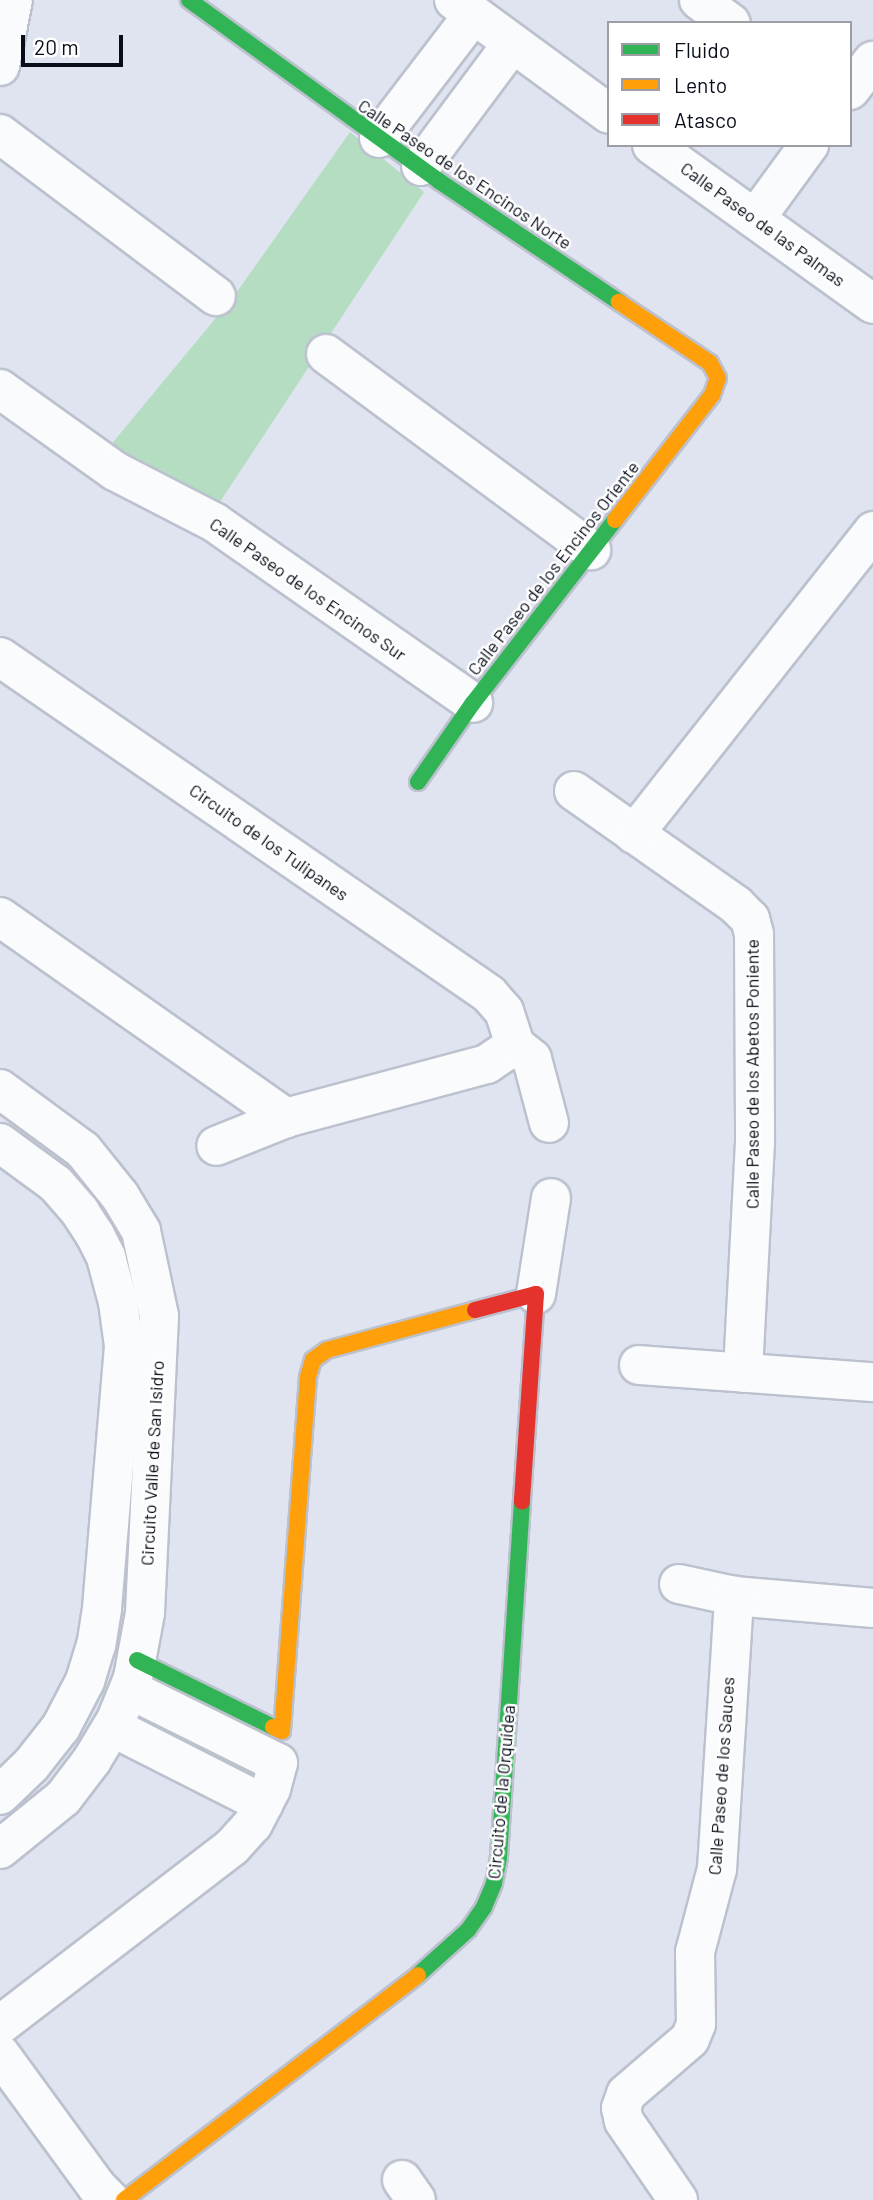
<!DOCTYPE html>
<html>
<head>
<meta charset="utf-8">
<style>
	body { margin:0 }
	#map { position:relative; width:873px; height:2200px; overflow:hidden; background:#e0e4f1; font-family:Barlow,sans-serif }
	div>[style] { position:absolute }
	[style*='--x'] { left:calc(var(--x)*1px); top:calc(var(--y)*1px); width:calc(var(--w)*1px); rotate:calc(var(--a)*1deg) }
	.green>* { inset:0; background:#b5ddc2 }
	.roads { filter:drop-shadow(2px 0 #bcc1ce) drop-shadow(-2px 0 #bcc1ce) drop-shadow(0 2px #bcc1ce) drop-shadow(0 -2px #bcc1ce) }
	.street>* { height:38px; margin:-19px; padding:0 19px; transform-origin:19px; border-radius:19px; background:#fafbfd }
	.fast>* { height:16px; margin:-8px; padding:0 8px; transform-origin:8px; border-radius:8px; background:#30b455 }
	.slow>* { height:16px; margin:-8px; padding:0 8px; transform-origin:8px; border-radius:8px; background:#ff9f0a }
	.jam>* { height:16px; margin:-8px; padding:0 8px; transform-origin:8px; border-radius:8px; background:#e5322d }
	span { translate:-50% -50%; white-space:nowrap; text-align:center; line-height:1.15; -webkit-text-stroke:5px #fff; paint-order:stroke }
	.street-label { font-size:18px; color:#080d1a }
	.legend { position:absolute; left:607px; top:21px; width:245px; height:126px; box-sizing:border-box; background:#fff; border:2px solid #9c9ea3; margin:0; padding:9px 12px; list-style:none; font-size:21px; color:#080d1a }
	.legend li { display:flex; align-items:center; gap:14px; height:35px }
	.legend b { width:35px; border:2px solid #9c9ea3 }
	.scale { position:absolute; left:21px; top:35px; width:102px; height:32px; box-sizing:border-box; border:4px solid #080d1a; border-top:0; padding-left:9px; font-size:21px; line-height:24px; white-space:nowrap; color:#080d1a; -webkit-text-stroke:5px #fff; paint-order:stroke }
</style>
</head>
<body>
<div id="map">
	<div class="green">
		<i style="clip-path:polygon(350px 132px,424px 192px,210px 517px,102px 464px,114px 441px,234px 296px)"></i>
	</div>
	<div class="roads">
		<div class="street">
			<i style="--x:454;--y:0;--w:192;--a:36.3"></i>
			<i style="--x:699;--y:0;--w:39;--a:36"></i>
			<i style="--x:0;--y:66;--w:67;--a:-78.9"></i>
			<i style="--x:850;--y:90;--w:37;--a:-52"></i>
			<i style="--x:0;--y:134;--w:270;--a:36.9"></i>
			<i style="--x:379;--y:138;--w:155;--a:-52.6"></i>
			<i style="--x:652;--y:145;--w:272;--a:35.7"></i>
			<i style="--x:421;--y:166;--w:152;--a:-53.3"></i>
			<i style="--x:755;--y:219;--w:92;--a:-53.9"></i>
			<i style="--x:326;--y:354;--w:330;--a:36.5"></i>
			<i style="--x:0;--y:389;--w:141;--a:35.5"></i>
			<i style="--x:115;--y:471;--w:111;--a:27.3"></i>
			<i style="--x:214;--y:522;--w:316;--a:34.9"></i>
			<i style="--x:0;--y:657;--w:594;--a:34.57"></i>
			<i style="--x:489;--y:994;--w:23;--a:49"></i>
			<i style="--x:504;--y:1011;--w:36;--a:72"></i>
			<i style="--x:515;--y:1045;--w:34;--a:146"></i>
			<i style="--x:487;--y:1064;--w:208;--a:165"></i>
			<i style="--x:286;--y:1118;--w:75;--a:158.2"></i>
			<i style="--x:574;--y:791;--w:198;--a:35.1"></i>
			<i style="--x:736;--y:905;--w:20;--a:45"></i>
			<i style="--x:750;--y:919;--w:16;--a:75"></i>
			<i style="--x:754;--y:934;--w:208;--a:89.7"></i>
			<i style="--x:755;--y:1142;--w:231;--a:93"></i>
			<i style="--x:634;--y:834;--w:386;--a:-51.7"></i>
			<i style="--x:0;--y:917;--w:350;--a:35.1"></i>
			<i style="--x:515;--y:1045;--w:22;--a:39"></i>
			<i style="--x:532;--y:1059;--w:66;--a:75.1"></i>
			<i style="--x:0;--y:1089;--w:103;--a:36.3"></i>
			<i style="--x:83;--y:1150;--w:59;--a:51.2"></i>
			<i style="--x:120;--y:1196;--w:41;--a:59"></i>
			<i style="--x:141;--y:1231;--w:87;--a:78"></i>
			<i style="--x:159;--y:1316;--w:297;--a:92.7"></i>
			<i style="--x:145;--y:1613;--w:66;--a:100.5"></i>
			<i style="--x:133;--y:1678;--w:45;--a:112"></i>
			<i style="--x:116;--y:1720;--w:47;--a:121"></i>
			<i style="--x:92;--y:1760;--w:48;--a:127.3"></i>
			<i style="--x:63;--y:1798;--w:81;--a:141"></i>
			<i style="--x:0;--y:1143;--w:69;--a:36.2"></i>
			<i style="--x:56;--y:1184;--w:37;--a:49"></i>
			<i style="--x:80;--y:1212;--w:27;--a:57"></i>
			<i style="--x:95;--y:1235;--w:25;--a:63"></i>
			<i style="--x:106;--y:1257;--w:47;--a:75.1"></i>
			<i style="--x:118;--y:1302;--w:44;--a:82.2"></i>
			<i style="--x:124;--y:1346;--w:264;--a:94.8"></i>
			<i style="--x:102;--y:1609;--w:36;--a:99"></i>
			<i style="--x:96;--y:1645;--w:38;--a:107"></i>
			<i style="--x:85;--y:1681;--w:52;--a:117.6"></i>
			<i style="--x:61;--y:1727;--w:48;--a:128.3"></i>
			<i style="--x:31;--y:1765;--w:43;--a:135.9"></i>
			<i style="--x:536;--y:1294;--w:97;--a:-81.1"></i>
			<i style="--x:639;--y:1365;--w:235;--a:4.2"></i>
			<i style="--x:679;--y:1584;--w:56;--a:12.3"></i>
			<i style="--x:734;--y:1596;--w:140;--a:4.9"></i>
			<i style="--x:112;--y:1727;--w:170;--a:26.9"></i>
			<i style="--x:0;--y:2025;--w:292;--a:-37.5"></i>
			<i style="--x:232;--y:1847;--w:31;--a:-48"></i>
			<i style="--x:253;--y:1824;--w:39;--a:-63"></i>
			<i style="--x:271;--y:1789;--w:27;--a:-75"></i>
			<i style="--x:278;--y:1763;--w:166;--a:-153.6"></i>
			<i style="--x:0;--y:2054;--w:165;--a:53.9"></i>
			<i style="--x:97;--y:2187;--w:18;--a:45"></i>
			<i style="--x:402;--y:2180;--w:24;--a:55"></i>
			<i style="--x:678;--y:2200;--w:96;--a:-124.4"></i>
			<i style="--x:624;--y:2121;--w:13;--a:-103"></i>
			<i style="--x:621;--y:2108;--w:15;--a:-70"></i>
			<i style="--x:626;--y:2094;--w:84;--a:-40.7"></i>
			<i style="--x:690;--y:2039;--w:16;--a:-68"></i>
			<i style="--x:696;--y:2024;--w:72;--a:-90.8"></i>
			<i style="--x:695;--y:1952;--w:86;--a:-75.2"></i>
			<i style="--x:717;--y:1869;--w:274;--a:-86.4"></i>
		</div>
		<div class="fast">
			<i style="--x:189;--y:0;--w:309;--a:35.9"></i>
			<i style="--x:439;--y:181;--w:217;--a:33.9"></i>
			<i style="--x:418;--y:782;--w:96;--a:-55.2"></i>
			<i style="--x:473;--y:703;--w:232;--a:-52.2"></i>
			<i style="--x:137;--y:1660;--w:152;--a:26.2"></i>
			<i style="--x:418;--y:1975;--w:67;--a:-42"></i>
			<i style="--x:468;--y:1930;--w:28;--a:-55"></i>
			<i style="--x:484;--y:1907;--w:26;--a:-67"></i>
			<i style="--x:494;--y:1883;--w:26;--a:-79"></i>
			<i style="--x:499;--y:1857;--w:356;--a:-86.3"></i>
		</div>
		<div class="slow">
			<i style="--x:615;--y:520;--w:158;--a:-52.2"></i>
			<i style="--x:712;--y:395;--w:18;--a:-71"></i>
			<i style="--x:718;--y:378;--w:17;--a:-118"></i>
			<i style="--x:710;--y:363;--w:110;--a:-146.2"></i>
			<i style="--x:273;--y:1727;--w:10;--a:24"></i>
			<i style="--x:282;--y:1731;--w:355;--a:-85.8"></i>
			<i style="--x:308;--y:1377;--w:18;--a:-74"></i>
			<i style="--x:313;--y:1360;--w:17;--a:-36"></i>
			<i style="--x:327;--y:1350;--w:153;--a:-15.1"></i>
			<i style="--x:124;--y:2200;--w:370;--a:-37.4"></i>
		</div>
		<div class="jam">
			<i style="--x:475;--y:1310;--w:63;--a:-14.7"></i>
			<i style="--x:536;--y:1294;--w:208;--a:93.9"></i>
		</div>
	</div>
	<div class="street-label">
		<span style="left:465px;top:174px;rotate:34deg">Calle Paseo de los Encinos Norte</span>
		<span style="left:763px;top:224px;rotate:36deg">Calle Paseo de las Palmas</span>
		<span style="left:553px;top:568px;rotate:-52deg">Calle Paseo de los Encinos Oriente</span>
		<span style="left:308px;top:589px;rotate:35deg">Calle Paseo de los Encinos Sur</span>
		<span style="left:269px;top:842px;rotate:35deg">Circuito de los Tulipanes</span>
		<span style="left:752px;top:1074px;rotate:-90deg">Calle Paseo de los Abetos Poniente</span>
		<span style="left:152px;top:1463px;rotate:-87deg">Circuito Valle de San Isidro</span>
		<span style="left:721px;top:1776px;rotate:-86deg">Calle Paseo de los Sauces</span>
		<span style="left:501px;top:1792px;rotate:-85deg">Circuito de la Orquídea</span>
	</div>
	<ul class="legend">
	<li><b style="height:9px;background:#30b455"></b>Fluido</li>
	<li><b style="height:9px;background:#ff9f0a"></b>Lento</li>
	<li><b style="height:9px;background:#e5322d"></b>Atasco</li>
	</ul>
	<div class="scale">20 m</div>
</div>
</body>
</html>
